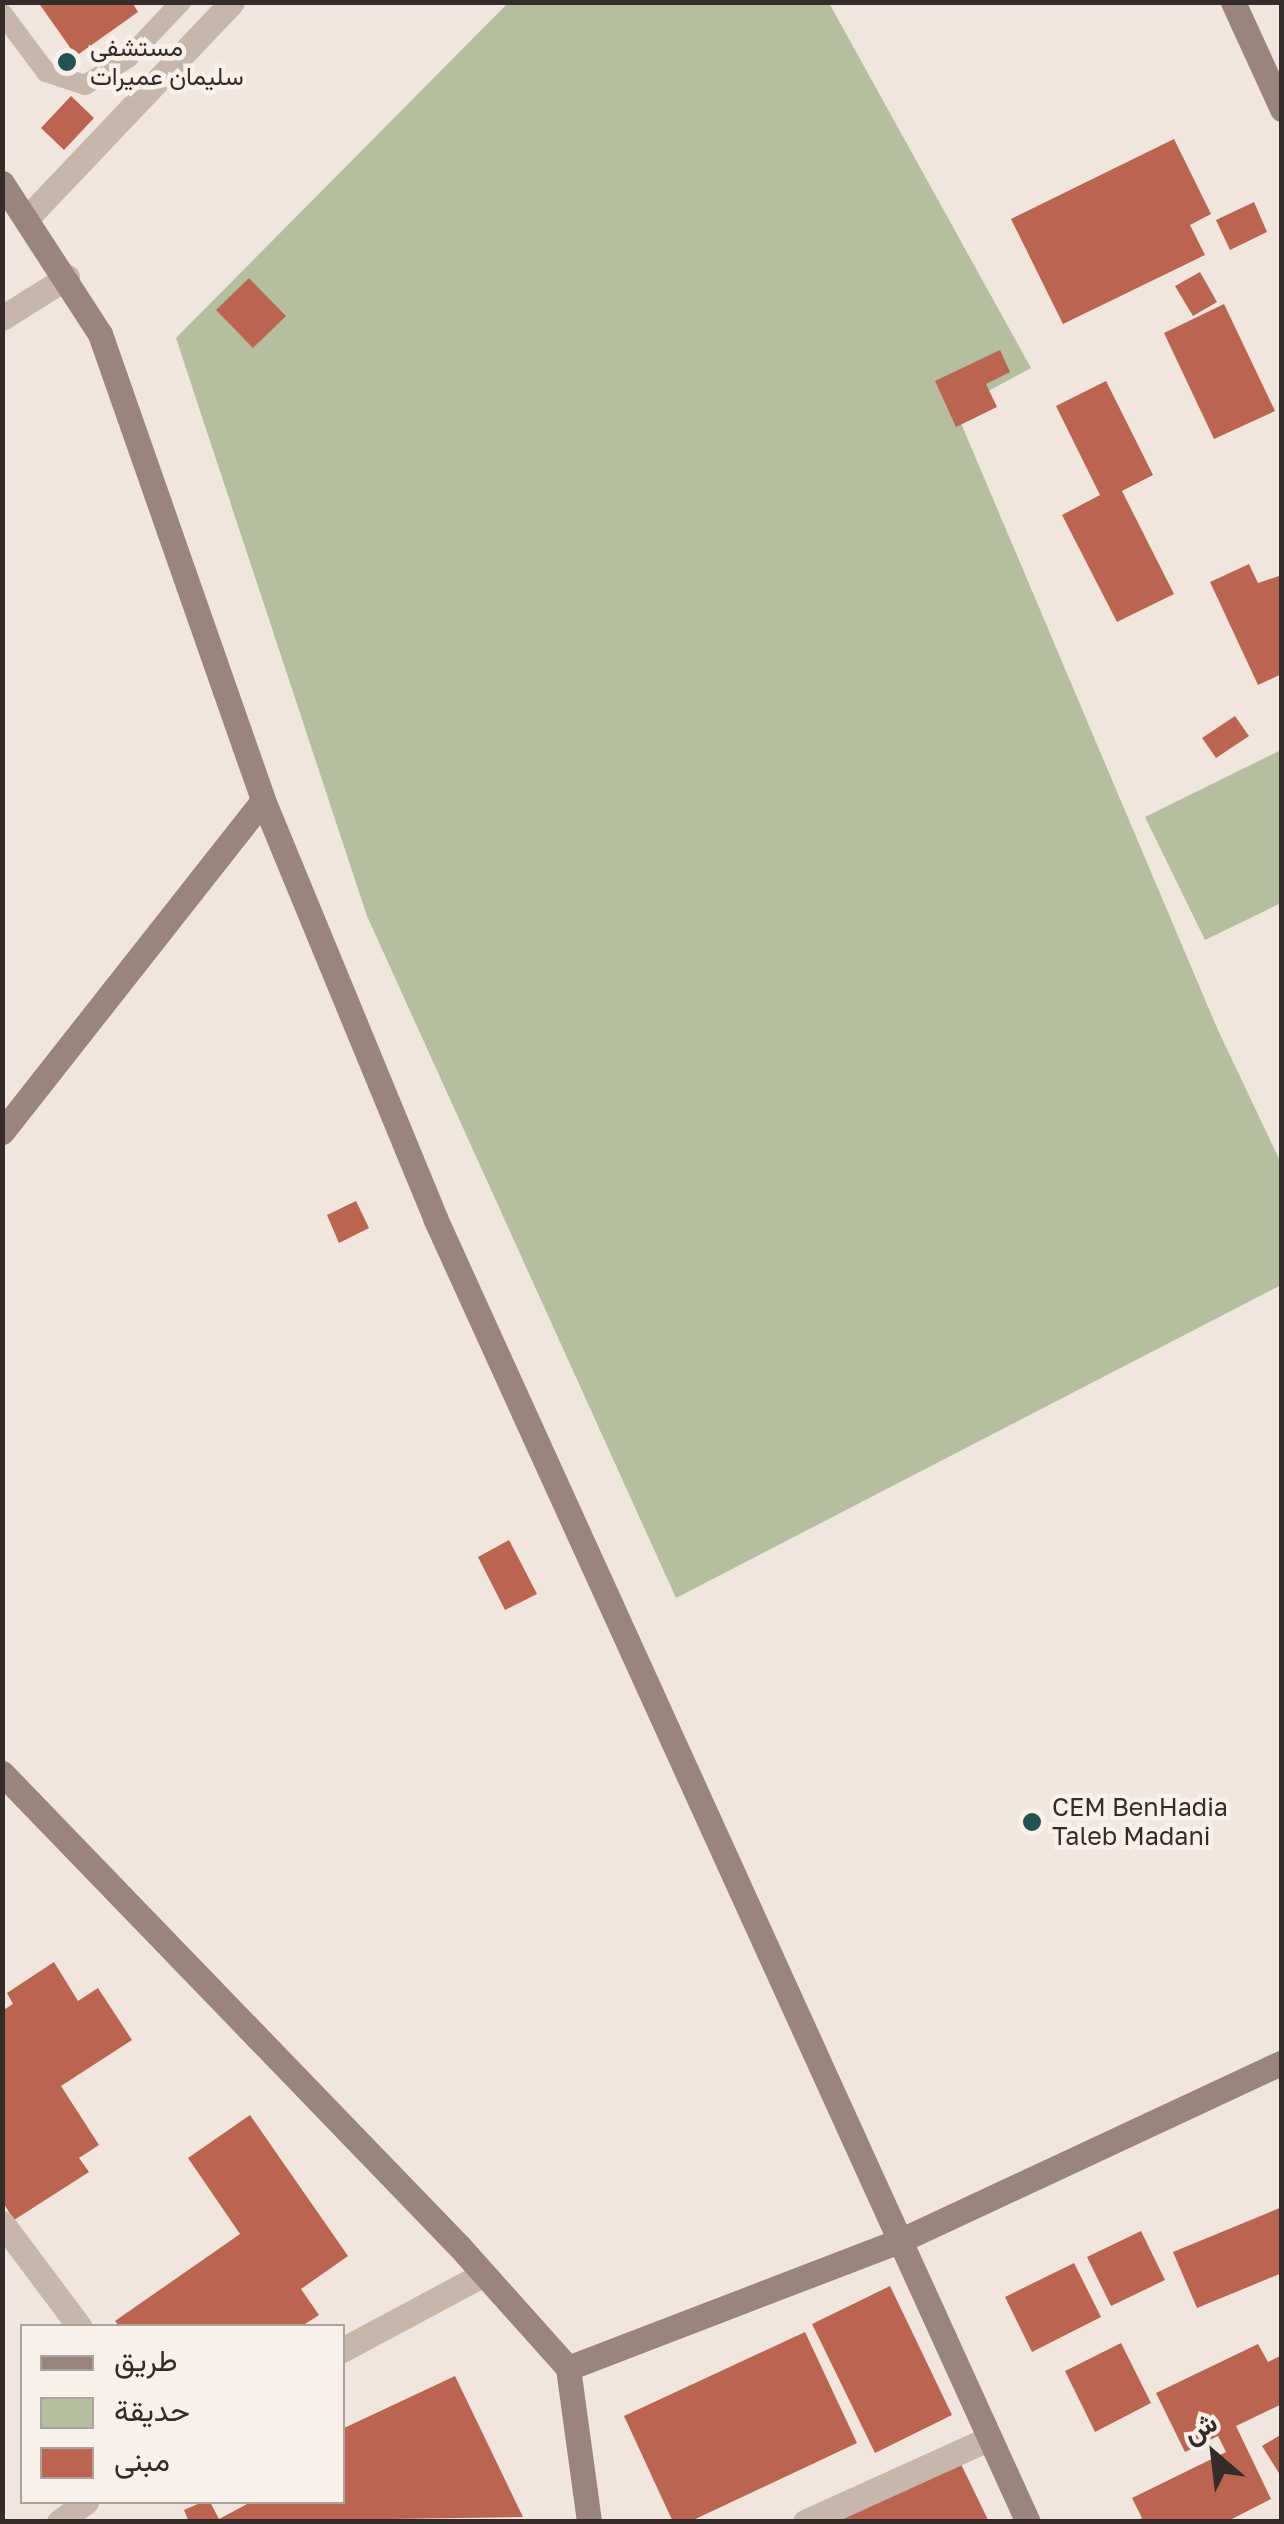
<!DOCTYPE html>
<html>
<head>
<meta charset="utf-8">
<style>
	body { margin:0 }
	#map { position:relative; width:1284px; height:2524px; overflow:hidden; background:#f0e6dd; font-family:"Golos Text",Vazirmatn,sans-serif }
	div>[style] { position:absolute }
	[style*='--x'] { left:calc(var(--x)*1px); top:calc(var(--y)*1px); width:calc(var(--w)*1px); rotate:calc(var(--a)*1deg) }
	.green>* { inset:0; background:#b5be9e }
	.building>* { inset:0; background:#bb6550 }
	.lane>* { height:20px; margin:-10px; padding:0 10px; transform-origin:10px; border-radius:10px; background:#c7b6aa }
	.street>* { height:25px; margin:-12.5px; padding:0 12.5px; transform-origin:12.5px; border-radius:12.5px; background:#c7b6aa }
	.secondary>* { height:25px; margin:-12.5px; padding:0 12.5px; transform-origin:12.5px; border-radius:12.5px; background:#9a857c }
	.dots>* { width:28px; height:28px; translate:-50% -50%; box-sizing:border-box; border:5px solid #f8f0e9; border-radius:50% }
	span { translate:-50% -50%; white-space:nowrap; text-align:center; line-height:1.15; -webkit-text-stroke:9px #f8f0e9; paint-order:stroke }
	.poi-label { font-size:25px; color:#352c29 }
	.left { translate:0 -50%; text-align:left }
	.frame { position:absolute; inset:0; border:5px solid #352c29; pointer-events:none }
	.legend { position:absolute; left:20px; top:2324px; width:325px; height:180px; box-sizing:border-box; background:#f8f0e9; border:2px solid #aaa29c; margin:0; padding:12px 18px; list-style:none; font-size:30px; color:#352c29 }
	.legend li { display:flex; align-items:center; gap:20px; height:50px }
	.legend b { width:50px; border:2px solid #aaa29c }
	.north { position:absolute; left:1164px; top:2404px; width:100px; height:100px; -webkit-text-stroke:8px #f8f0e9; paint-order:stroke; rotate:332deg; font-size:28px; font-weight:700; line-height:40px; text-align:center; color:#352c29 }
	.north::after { content:''; display:block; margin:auto; width:35px; height:45px; background:#352c29; clip-path:polygon(50% 0,100% 100%,50% 72%,0 100%) }
</style>
</head>
<body>
<div id="map">
	<div class="green">
		<i style="clip-path:polygon(508px 3px,829px 3px,1031px 368px,955px 409px,1217px 1028px,1281px 1163px,1281px 1285px,676px 1598px,367px 916px,176px 338px)"></i>
		<i style="clip-path:polygon(1281px 750px,1281px 903px,1205px 940px,1145px 817px)"></i>
	</div>
	<div class="building">
		<i style="clip-path:polygon(38px 2px,132px 2px,138px 12px,76px 56px)"></i>
		<i style="clip-path:polygon(71px 96px,94px 118px,64px 150px,41px 128px)"></i>
		<i style="clip-path:polygon(1174px 139px,1211px 214px,1190px 225px,1205px 255px,1063px 324px,1011px 219px)"></i>
		<i style="clip-path:polygon(1254px 202px,1267px 232px,1230px 250px,1216px 220px)"></i>
		<i style="clip-path:polygon(1200px 272px,1217px 302px,1193px 316px,1175px 286px)"></i>
		<i style="clip-path:polygon(249px 278px,286px 316px,253px 348px,216px 310px)"></i>
		<i style="clip-path:polygon(1224px 304px,1275px 411px,1214px 439px,1164px 333px)"></i>
		<i style="clip-path:polygon(1000px 350px,1010px 372px,986px 384px,997px 407px,956px 427px,935px 381px)"></i>
		<i style="clip-path:polygon(1106px 381px,1153px 475px,1122px 491px,1174px 594px,1117px 622px,1062px 515px,1100px 495px,1056px 406px)"></i>
		<i style="clip-path:polygon(1249px 564px,1258px 583px,1282px 575px,1282px 674px,1258px 685px,1210px 582px)"></i>
		<i style="clip-path:polygon(1235px 716px,1249px 736px,1216px 758px,1202px 738px)"></i>
		<i style="clip-path:polygon(356px 1201px,369px 1228px,339px 1243px,327px 1215px)"></i>
		<i style="clip-path:polygon(509px 1540px,537px 1594px,505px 1610px,478px 1557px)"></i>
		<i style="clip-path:polygon(54px 1962px,78px 2001px,98px 1988px,132px 2040px,61px 2086px,99px 2145px,79px 2158px,89px 2172px,14px 2220px,2px 2201px,2px 2011px,13px 2004px,7px 1993px)"></i>
		<i style="clip-path:polygon(250px 2115px,348px 2256px,301px 2289px,319px 2315px,302px 2326px,119px 2326px,115px 2321px,240px 2234px,188px 2158px)"></i>
		<i style="clip-path:polygon(1282px 2207px,1282px 2273px,1197px 2308px,1173px 2252px)"></i>
		<i style="clip-path:polygon(1141px 2231px,1165px 2280px,1111px 2306px,1087px 2257px)"></i>
		<i style="clip-path:polygon(1074px 2263px,1101px 2317px,1032px 2352px,1005px 2297px)"></i>
		<i style="clip-path:polygon(890px 2286px,952px 2415px,875px 2453px,812px 2324px)"></i>
		<i style="clip-path:polygon(805px 2332px,857px 2443px,689px 2522px,673px 2522px,624px 2416px)"></i>
		<i style="clip-path:polygon(1121px 2343px,1151px 2403px,1095px 2432px,1065px 2371px)"></i>
		<i style="clip-path:polygon(1258px 2344px,1268px 2362px,1282px 2355px,1282px 2404px,1236px 2426px,1271px 2499px,1226px 2522px,1135px 2522px,1142px 2518px,1132px 2498px,1226px 2452px,1218px 2436px,1185px 2452px,1156px 2393px)"></i>
		<i style="clip-path:polygon(455px 2376px,523px 2517px,189px 2522px,184px 2510px,202px 2502px,210px 2502px,219px 2519px,251px 2502px,342px 2502px,342px 2429px)"></i>
		<i style="clip-path:polygon(1282px 2434px,1282px 2478px,1262px 2446px)"></i>
		<i style="clip-path:polygon(960px 2462px,989px 2522px,836px 2522px)"></i>
	</div>
	<div class="lane">
		<i style="--x:2;--y:13;--w:74;--a:53.3"></i>
		<i style="--x:46;--y:72;--w:41;--a:18.4"></i>
		<i style="--x:85;--y:85;--w:51;--a:-32.1"></i>
		<i style="--x:128;--y:58;--w:77;--a:-46.6"></i>
	</div>
	<div class="street">
		<i style="--x:28;--y:217;--w:296;--a:-46.5"></i>
		<i style="--x:2;--y:318;--w:77;--a:-32.2"></i>
		<i style="--x:2;--y:2223;--w:129;--a:53.2"></i>
		<i style="--x:342;--y:2350;--w:161;--a:-28.2"></i>
		<i style="--x:59;--y:2522;--w:34;--a:-37"></i>
		<i style="--x:805;--y:2522;--w:203;--a:-24.4"></i>
	</div>
	<div class="secondary">
		<i style="--x:1233;--y:2;--w:118;--a:65.4"></i>
		<i style="--x:2;--y:183;--w:180;--a:57"></i>
		<i style="--x:100;--y:334;--w:494;--a:70.7"></i>
		<i style="--x:263;--y:800;--w:452;--a:67.6"></i>
		<i style="--x:435;--y:1218;--w:1433;--a:65.55"></i>
		<i style="--x:2;--y:1132;--w:422;--a:-51.8"></i>
		<i style="--x:2;--y:1773;--w:658;--a:45.99"></i>
		<i style="--x:459;--y:2246;--w:164;--a:48.2"></i>
		<i style="--x:568;--y:2368;--w:355;--a:-21"></i>
		<i style="--x:899;--y:2241;--w:423;--a:-25"></i>
		<i style="--x:568;--y:2368;--w:155;--a:82.2"></i>
	</div>
	<div class="dots">
		<i style="left:67px;top:62px;background:#225253"></i>
		<i style="left:1032px;top:1822px;background:#225253"></i>
	</div>
	<div class="poi-label">
		<span class="left" style="left:90px;top:62px">مستشفى<br>سليمان عميرات</span>
		<span class="left" style="left:1052px;top:1822px">CEM BenHadia<br>Taleb Madani</span>
	</div>
	<div class="frame"></div>
	<ul class="legend">
	<li><b style="height:12px;background:#9a857c"></b>طريق</li>
	<li><b style="height:28px;background:#b5be9e"></b>حديقة</li>
	<li><b style="height:28px;background:#bb6550"></b>مبنى</li>
	</ul>
	<div class="north">ش</div>
</div>
</body>
</html>
